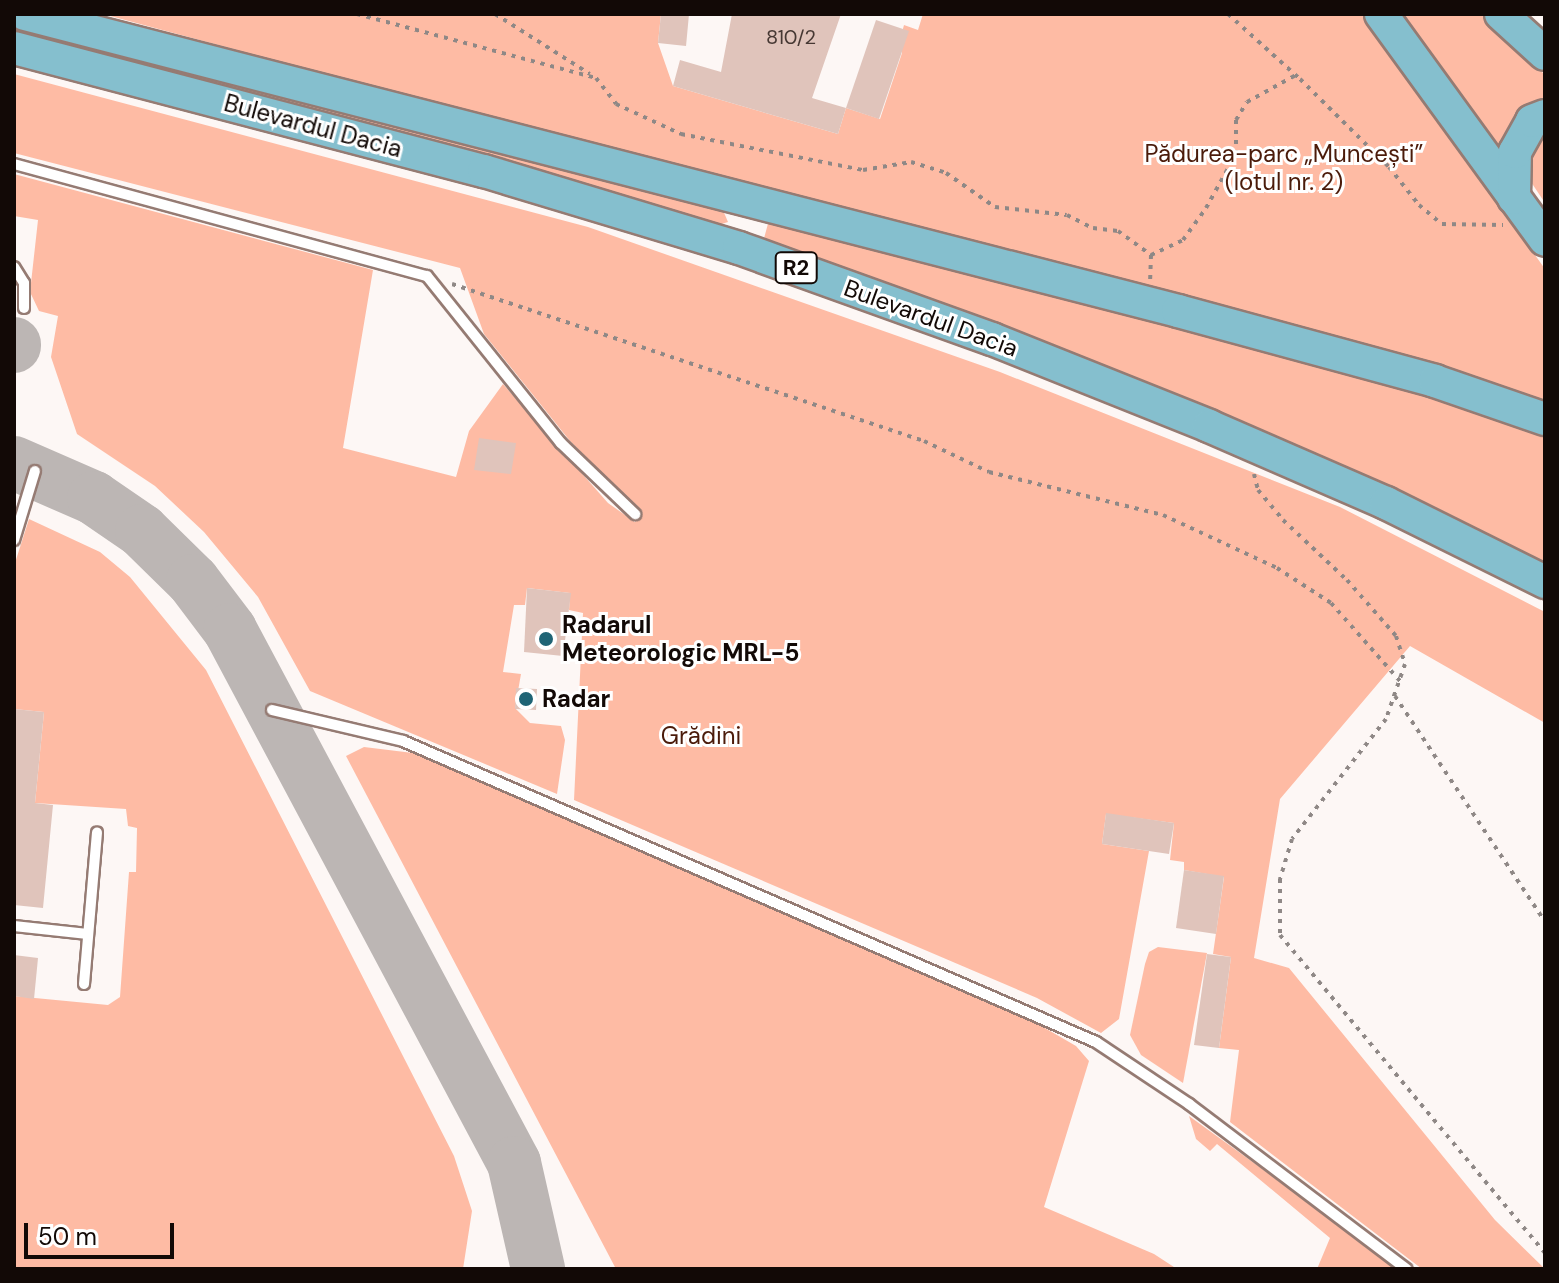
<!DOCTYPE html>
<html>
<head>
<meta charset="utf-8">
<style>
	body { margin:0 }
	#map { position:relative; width:1559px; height:1283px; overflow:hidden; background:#fdf7f5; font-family:"DM Sans",sans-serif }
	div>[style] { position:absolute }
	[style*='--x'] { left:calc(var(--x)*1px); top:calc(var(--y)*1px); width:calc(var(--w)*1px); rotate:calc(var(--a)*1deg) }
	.green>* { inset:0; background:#febba4 }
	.taxiway>* { height:54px; margin:-27px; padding:0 27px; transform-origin:27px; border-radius:27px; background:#bcb6b4 }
	.building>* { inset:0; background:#e0c4bb }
	.path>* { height:4px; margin-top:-2px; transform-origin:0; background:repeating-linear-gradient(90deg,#8f8886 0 4px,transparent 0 10px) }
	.roads { filter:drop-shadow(2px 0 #957b73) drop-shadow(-2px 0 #957b73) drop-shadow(0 2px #957b73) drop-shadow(0 -2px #957b73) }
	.service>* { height:10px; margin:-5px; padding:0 5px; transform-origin:5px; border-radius:5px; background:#fff }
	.primary>* { height:32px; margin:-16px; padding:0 16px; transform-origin:16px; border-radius:16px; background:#85bfce }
	.dots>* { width:22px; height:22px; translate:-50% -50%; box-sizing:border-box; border:4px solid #fff; border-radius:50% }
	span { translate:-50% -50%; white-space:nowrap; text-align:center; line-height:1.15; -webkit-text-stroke:6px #fff; paint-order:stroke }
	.number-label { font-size:20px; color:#463833 }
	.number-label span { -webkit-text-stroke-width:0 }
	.shield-label span { padding:2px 6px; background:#fff; border:2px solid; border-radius:6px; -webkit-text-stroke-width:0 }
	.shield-label { font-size:22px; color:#120906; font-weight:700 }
	.street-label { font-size:24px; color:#120906 }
	.park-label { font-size:24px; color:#4b1b0a }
	.poi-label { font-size:24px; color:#120906; font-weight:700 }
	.left { translate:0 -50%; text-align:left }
	.frame { position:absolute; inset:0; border:16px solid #120906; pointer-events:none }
	.scale { position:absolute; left:24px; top:1223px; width:150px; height:36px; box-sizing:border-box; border:4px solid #120906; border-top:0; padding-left:10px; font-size:24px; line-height:28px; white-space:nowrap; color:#120906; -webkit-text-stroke:6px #fff; paint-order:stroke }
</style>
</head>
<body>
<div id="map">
	<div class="green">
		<i style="clip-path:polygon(103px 14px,661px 14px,658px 43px,673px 86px,838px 134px,846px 108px,880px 119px,902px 53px,899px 43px,904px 25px,918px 30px,923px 14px,1363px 14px,1545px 269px,1545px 403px)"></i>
		<i style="clip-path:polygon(1396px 14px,1484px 14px,1545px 75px,1545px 105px,1504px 163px)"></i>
		<i style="clip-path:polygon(14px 24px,722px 208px,728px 222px,712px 227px,14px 38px)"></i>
		<i style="clip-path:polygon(14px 74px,588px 227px,1000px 372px,1340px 507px,1545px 612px,1545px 723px,1410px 646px,1280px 799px,1254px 958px,1289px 968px,1495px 1220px,1545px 1269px,1422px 1269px,1230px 1122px,1239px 1050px,1219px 1048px,1231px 957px,1213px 954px,1224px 877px,1184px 870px,1184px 862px,1170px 860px,1174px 823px,1106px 814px,1102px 844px,1149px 851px,1119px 1019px,1101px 1033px,1037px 998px,574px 800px,583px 613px,569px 610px,570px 593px,527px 588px,525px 605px,514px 605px,503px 672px,521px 674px,515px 708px,530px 723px,561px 726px,565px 740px,557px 794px,310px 691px,258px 597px,204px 532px,155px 486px,77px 434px,51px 357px,58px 316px,39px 311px,30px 292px,38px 220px,14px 216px,14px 174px,373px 270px,343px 448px,456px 477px,469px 431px,503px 384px,608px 503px,635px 522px,641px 511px,570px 441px,484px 334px,460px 268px,14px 153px)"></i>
		<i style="clip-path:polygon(1545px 124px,1545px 203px,1527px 176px,1530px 137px)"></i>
		<i style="clip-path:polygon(769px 220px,1293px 353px,1545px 436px,1545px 571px,763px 242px)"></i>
		<i style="clip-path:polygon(29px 519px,100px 552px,130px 577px,206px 670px,454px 1156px,472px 1211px,463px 1269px,14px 1269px,14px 996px,108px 1005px,120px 997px,129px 872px,136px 872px,137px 828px,128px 826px,126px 809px,35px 803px,44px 712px,14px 709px,14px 566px)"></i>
		<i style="clip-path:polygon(364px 747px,413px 753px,485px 782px,1000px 1002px,1076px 1046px,1089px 1061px,1044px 1207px,1154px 1254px,1177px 1269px,616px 1269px,346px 756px)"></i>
		<i style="clip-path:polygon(1158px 947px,1207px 953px,1183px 1083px,1141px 1055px,1130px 1035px,1145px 964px,1149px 952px)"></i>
		<i style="clip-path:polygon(1189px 1116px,1381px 1255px,1399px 1269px,1317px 1269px,1330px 1238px,1217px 1144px,1210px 1151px,1196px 1139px)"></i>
	</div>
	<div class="taxiway">
		<i style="--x:14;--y:344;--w:2;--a:90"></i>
		<i style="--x:14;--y:463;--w:87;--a:23.6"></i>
		<i style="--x:94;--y:498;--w:58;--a:34.5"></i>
		<i style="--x:142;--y:531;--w:71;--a:44.4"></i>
		<i style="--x:193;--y:581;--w:61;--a:52.9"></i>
		<i style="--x:230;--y:630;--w:604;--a:61.95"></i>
		<i style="--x:514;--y:1163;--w:109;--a:77.2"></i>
	</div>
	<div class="building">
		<i style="clip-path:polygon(661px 14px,689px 14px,686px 46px,658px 43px)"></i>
		<i style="clip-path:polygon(732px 14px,841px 14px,812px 98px,846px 108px,838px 134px,673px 86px,680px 60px,721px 72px)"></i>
		<i style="clip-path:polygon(876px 20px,909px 31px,879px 119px,846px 108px)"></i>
		<i style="clip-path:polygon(479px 438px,516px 443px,511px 474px,474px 470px)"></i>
		<i style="clip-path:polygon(527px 588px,571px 593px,563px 656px,524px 652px)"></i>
		<i style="clip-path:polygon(516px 688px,537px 689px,536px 710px,515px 709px)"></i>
		<i style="clip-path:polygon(14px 709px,44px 712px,35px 803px,53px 805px,43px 908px,14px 905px)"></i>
		<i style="clip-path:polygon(1106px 813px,1174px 823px,1169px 854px,1102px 844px)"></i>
		<i style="clip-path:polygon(1184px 870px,1224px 876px,1216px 934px,1176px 928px)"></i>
		<i style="clip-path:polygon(1207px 954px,1231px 957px,1219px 1048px,1194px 1045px)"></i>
		<i style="clip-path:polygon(14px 955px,38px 958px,34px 999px,14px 996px)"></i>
	</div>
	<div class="path">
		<i style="--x:357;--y:14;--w:247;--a:15"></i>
		<i style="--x:596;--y:78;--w:33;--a:52"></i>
		<i style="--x:616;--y:104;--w:72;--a:24.8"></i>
		<i style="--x:681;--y:134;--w:186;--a:11.2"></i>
		<i style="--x:863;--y:170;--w:49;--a:-9.5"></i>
		<i style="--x:911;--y:162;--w:37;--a:17"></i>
		<i style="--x:946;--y:173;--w:60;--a:34.8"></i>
		<i style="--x:995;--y:207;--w:72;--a:6.3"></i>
		<i style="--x:1067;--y:215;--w:29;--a:27"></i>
		<i style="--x:1093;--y:228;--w:25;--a:7"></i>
		<i style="--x:1118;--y:231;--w:41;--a:36"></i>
		<i style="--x:1151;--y:255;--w:24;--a:92"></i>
		<i style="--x:495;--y:14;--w:112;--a:32.3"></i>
		<i style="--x:1228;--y:14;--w:97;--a:42.1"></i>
		<i style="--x:1300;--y:79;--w:125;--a:44.7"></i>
		<i style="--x:1389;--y:167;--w:48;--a:51.7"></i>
		<i style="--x:1419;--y:205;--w:30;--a:40"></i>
		<i style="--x:1442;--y:224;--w:61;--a:0.9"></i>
		<i style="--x:1151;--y:255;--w:35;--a:-25"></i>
		<i style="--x:1183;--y:240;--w:39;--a:-54"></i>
		<i style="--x:1206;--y:208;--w:62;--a:-60.9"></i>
		<i style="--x:1236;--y:154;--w:34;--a:-90"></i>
		<i style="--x:1236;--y:120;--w:21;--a:-59"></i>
		<i style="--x:1247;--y:102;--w:56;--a:-28.9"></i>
		<i style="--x:452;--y:284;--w:497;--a:18.4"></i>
		<i style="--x:924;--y:441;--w:72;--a:25.5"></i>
		<i style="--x:989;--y:472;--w:179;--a:13.9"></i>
		<i style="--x:1163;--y:515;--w:126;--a:24.9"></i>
		<i style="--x:1277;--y:568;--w:64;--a:32.9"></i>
		<i style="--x:1331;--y:603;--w:106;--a:48.5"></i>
		<i style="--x:1254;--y:474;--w:16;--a:76"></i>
		<i style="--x:1258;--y:490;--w:39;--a:50"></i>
		<i style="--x:1283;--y:520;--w:88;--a:43.2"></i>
		<i style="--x:1347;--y:580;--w:74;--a:48.8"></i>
		<i style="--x:1396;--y:636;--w:29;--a:72"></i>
		<i style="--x:1405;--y:664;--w:58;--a:109.1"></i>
		<i style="--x:1386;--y:719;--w:152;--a:128.1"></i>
		<i style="--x:1292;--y:839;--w:42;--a:106.7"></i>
		<i style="--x:1280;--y:879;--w:56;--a:90"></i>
		<i style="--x:1280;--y:935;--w:414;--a:50.2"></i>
		<i style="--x:1395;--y:696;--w:271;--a:56.4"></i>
	</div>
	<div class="roads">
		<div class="service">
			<i style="--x:14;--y:164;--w:428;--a:15.2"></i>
			<i style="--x:427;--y:276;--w:214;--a:51.3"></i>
			<i style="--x:561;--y:443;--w:103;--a:43.8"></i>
			<i style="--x:14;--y:267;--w:19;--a:58"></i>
			<i style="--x:24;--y:283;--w:25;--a:90"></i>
			<i style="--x:14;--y:540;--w:72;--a:-73.1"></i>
			<i style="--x:272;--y:710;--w:135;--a:13.3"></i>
			<i style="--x:403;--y:741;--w:756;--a:23.48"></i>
			<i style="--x:1096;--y:1042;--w:112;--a:33.7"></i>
			<i style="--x:1189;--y:1104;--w:273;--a:37.2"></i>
			<i style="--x:14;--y:926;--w:74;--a:6.2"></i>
			<i style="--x:84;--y:984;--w:152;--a:-85.1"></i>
		</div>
		<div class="primary">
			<i style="--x:25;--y:14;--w:1191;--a:14.44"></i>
			<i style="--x:1178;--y:311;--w:266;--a:15.2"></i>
			<i style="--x:1435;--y:381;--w:116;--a:19.1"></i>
			<i style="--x:1381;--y:14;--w:279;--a:54"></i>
			<i style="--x:1501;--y:14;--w:59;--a:42.3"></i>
			<i style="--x:14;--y:48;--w:486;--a:14.7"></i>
			<i style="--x:484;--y:171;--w:266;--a:16.8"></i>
			<i style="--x:739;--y:248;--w:269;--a:19.8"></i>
			<i style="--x:992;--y:339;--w:234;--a:21.8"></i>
			<i style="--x:1209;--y:426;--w:193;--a:23.5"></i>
			<i style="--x:1386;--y:503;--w:178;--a:26.4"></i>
			<i style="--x:1514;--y:198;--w:46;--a:-88.8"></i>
			<i style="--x:1515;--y:152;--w:35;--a:-61"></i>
			<i style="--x:1532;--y:121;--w:14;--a:-21"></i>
		</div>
	</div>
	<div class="dots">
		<i style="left:546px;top:639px;background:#1f6475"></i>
		<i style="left:526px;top:699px;background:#1f6475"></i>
	</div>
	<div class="number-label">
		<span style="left:791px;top:37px">810/2</span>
	</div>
	<div class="shield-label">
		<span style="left:796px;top:268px">R2</span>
	</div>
	<div class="street-label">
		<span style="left:313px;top:126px;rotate:15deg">Bulevardul Dacia</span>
		<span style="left:931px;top:318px;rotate:20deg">Bulevardul Dacia</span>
	</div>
	<div class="park-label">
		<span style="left:1284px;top:168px">Pădurea-parc „Muncești”<br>(lotul nr. 2)</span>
		<span style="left:701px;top:736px">Grădini</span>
	</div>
	<div class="poi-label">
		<span class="left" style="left:562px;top:639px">Radarul<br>Meteorologic MRL-5</span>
		<span class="left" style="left:542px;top:699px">Radar</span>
	</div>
	<div class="frame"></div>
	<div class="scale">50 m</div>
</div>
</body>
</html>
